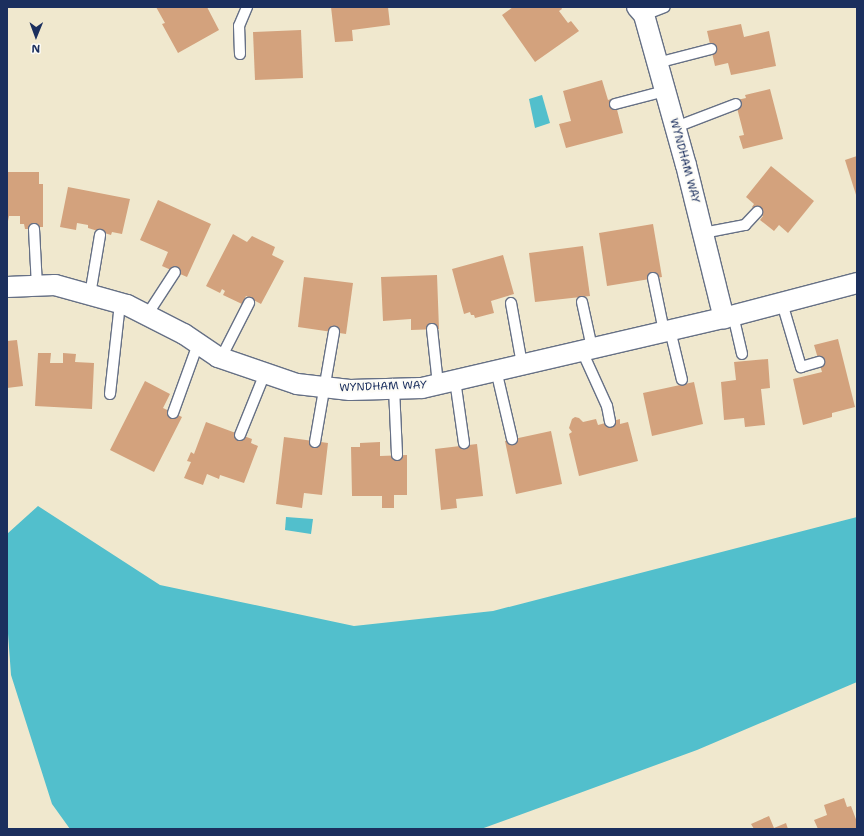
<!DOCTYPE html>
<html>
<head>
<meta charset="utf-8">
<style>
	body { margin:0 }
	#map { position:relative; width:864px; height:836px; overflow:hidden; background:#f0e8ce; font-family:"Shantell Sans",sans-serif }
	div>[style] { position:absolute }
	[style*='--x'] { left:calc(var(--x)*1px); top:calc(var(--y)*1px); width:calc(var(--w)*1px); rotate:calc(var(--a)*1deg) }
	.water>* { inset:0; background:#52bfcc }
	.building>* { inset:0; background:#d3a27d }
	.roads { filter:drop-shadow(1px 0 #667085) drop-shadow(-1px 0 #667085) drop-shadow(0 1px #667085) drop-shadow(0 -1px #667085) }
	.service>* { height:10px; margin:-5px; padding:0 5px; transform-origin:5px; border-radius:5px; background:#fff }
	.minor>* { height:20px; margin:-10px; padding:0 10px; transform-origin:10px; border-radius:10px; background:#fff }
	span { translate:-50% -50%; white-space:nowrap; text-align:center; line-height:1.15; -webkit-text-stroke:4px #fdfcf7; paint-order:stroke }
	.street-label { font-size:11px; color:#1b2f5e }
	.frame { position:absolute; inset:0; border:8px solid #1b2f5e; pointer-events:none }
	.north { position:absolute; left:16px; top:16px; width:40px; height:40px; -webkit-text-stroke:3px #fdfcf7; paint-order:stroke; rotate:181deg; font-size:11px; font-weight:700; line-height:16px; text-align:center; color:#1b2f5e }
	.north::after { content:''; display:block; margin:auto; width:14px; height:18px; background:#1b2f5e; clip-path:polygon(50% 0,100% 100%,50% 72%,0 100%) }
</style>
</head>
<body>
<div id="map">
	<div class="water">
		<i style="clip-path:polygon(542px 95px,550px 123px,535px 128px,529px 99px)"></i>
		<i style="clip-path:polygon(38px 506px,160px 585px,354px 626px,493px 611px,857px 517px,857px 682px,697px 750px,481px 829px,70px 829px,52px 804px,11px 675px,7px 620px,7px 534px)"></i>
		<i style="clip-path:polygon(286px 517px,313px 519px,311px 534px,285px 530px)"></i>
	</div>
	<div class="building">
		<i style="clip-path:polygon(156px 7px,207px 7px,219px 30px,178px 53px,162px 24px,165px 23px)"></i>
		<i style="clip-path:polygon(331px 7px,388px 7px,390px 25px,352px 30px,353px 41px,335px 42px)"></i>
		<i style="clip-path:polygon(513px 7px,561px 7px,562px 9px,559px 11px,568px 23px,571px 21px,579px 31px,535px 62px,502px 15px)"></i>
		<i style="clip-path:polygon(741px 24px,744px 37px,769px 31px,776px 66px,731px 75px,728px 63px,715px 66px,707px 31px)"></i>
		<i style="clip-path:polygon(301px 30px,303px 78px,255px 80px,253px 32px)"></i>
		<i style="clip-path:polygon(602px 80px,608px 100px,614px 98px,623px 133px,566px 148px,559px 124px,571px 121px,563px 91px)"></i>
		<i style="clip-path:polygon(770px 89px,783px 139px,743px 149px,739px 136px,744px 135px,736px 104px,737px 100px,746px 98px,745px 95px)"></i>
		<i style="clip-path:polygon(857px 156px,857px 198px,845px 160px)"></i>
		<i style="clip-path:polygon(771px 166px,814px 201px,788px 233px,779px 225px,774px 231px,760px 220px,763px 216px,752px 207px,754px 204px,746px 197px)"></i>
		<i style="clip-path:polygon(7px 172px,39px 172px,39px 184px,43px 184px,43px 227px,34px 227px,34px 229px,25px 229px,24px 224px,20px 224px,20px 216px,9px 216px,8px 221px,7px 221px)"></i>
		<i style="clip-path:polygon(68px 187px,130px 199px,122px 234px,112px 232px,111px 235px,88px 228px,88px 225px,77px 223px,76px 230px,60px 227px)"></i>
		<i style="clip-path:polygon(158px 200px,211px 224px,187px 277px,162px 266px,168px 252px,140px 240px)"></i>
		<i style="clip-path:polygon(653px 224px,662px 277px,607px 286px,599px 233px)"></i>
		<i style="clip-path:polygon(233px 234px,247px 242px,252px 236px,275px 247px,272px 255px,284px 261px,261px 304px,246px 296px,242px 304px,223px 295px,225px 291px,222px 289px,220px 293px,206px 286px)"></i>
		<i style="clip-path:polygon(583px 246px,590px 296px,535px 302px,529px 253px)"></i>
		<i style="clip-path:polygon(503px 255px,514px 294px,491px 301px,494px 313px,475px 318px,474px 315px,471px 315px,470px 312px,464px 314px,452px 269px)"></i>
		<i style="clip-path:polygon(437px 275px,439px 329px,411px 330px,411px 319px,383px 321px,381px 277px)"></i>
		<i style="clip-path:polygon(304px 277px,353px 283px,346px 334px,298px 327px)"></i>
		<i style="clip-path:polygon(838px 339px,855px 407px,832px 413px,832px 417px,803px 425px,793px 379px,822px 372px,814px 345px)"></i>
		<i style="clip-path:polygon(17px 340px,23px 386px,7px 388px,7px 341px)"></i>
		<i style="clip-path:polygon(38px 353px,51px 353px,50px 363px,63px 363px,63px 353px,76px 354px,75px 362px,94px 363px,92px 409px,35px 406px)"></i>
		<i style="clip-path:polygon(768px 359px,770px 388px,761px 389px,765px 425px,745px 427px,744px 418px,724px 420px,721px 382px,736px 380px,734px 362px)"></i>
		<i style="clip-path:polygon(145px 381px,170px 394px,163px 408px,182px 417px,154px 472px,110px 450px)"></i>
		<i style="clip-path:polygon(694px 382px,703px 424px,652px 436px,643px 393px)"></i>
		<i style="clip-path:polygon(575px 417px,579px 418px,583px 422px,596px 419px,598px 425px,620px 419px,620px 424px,628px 422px,638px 461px,579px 476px,569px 434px,572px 432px,569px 428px,572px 419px)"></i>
		<i style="clip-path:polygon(206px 422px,252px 439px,251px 443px,258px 446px,244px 483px,220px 475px,219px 479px,207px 474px,203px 485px,184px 478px,191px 462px,187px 461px,191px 452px,194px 454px)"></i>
		<i style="clip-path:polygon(551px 431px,562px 484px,516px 494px,505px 441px)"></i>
		<i style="clip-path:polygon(284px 437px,328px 443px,322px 495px,304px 493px,302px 508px,276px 504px)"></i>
		<i style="clip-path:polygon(380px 442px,380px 456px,407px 455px,407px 495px,394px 495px,394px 508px,382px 508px,382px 496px,352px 496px,351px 447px,360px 447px,360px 443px)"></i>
		<i style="clip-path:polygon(477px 444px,483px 496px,456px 499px,457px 508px,441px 510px,435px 449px)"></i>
		<i style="clip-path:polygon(844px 798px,847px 807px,851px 806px,857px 822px,857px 829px,818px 829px,814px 820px,827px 815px,824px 805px)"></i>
		<i style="clip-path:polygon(769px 816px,774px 828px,786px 823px,788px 829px,754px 829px,751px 824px)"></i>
	</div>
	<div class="roads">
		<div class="service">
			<i style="--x:644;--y:15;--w:22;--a:-21"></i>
			<i style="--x:240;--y:54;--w:28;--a:-92"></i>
			<i style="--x:239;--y:26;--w:21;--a:-67"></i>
			<i style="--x:657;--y:63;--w:56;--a:-14.5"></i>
			<i style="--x:615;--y:104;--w:52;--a:-14.6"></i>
			<i style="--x:676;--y:127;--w:64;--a:-21"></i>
			<i style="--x:34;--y:229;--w:57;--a:87"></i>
			<i style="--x:703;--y:233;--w:43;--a:-10.8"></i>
			<i style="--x:745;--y:225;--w:18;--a:-47"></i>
			<i style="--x:653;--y:278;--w:54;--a:78.3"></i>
			<i style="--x:90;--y:295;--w:61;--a:-80.5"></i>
			<i style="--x:582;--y:302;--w:47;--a:77.7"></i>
			<i style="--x:511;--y:303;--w:62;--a:79.8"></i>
			<i style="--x:782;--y:303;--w:67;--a:73.5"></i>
			<i style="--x:801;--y:367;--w:19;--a:-16"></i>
			<i style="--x:147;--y:315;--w:51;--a:-56.9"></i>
			<i style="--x:733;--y:315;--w:40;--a:77"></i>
			<i style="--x:432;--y:329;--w:55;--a:83.8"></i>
			<i style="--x:670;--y:330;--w:51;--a:76.5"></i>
			<i style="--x:582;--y:351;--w:60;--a:65.6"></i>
			<i style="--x:607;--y:406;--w:16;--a:79"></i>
			<i style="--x:221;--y:358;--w:62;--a:-63"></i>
			<i style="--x:496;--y:370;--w:71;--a:76.9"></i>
			<i style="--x:455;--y:380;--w:64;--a:81.9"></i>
			<i style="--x:394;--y:388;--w:67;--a:87.4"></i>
			<i style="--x:110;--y:394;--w:92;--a:-83.7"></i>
			<i style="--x:173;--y:413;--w:73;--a:-70.1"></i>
			<i style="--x:240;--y:435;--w:67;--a:-68"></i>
			<i style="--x:315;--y:442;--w:112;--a:-80.2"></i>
		</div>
		<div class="minor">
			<i style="--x:637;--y:7;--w:11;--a:49"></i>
			<i style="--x:644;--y:15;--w:156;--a:74.4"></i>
			<i style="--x:686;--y:165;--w:158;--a:76.1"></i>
			<i style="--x:7;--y:287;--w:48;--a:-2.4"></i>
			<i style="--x:55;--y:285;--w:75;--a:15.5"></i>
			<i style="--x:127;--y:305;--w:64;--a:27"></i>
			<i style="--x:184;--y:334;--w:41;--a:34.1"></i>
			<i style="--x:218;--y:357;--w:83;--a:18.9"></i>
			<i style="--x:297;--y:384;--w:53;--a:6.5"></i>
			<i style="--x:350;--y:390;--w:72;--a:-1.6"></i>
			<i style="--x:422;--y:388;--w:310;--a:-13.1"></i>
			<i style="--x:724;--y:318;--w:138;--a:-14.7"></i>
		</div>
	</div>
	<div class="street-label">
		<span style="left:684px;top:161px;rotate:75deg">WYNDHAM WAY</span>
		<span style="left:383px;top:387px;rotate:-2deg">WYNDHAM WAY</span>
	</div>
	<div class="frame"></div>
	<div class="north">N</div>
</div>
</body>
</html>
